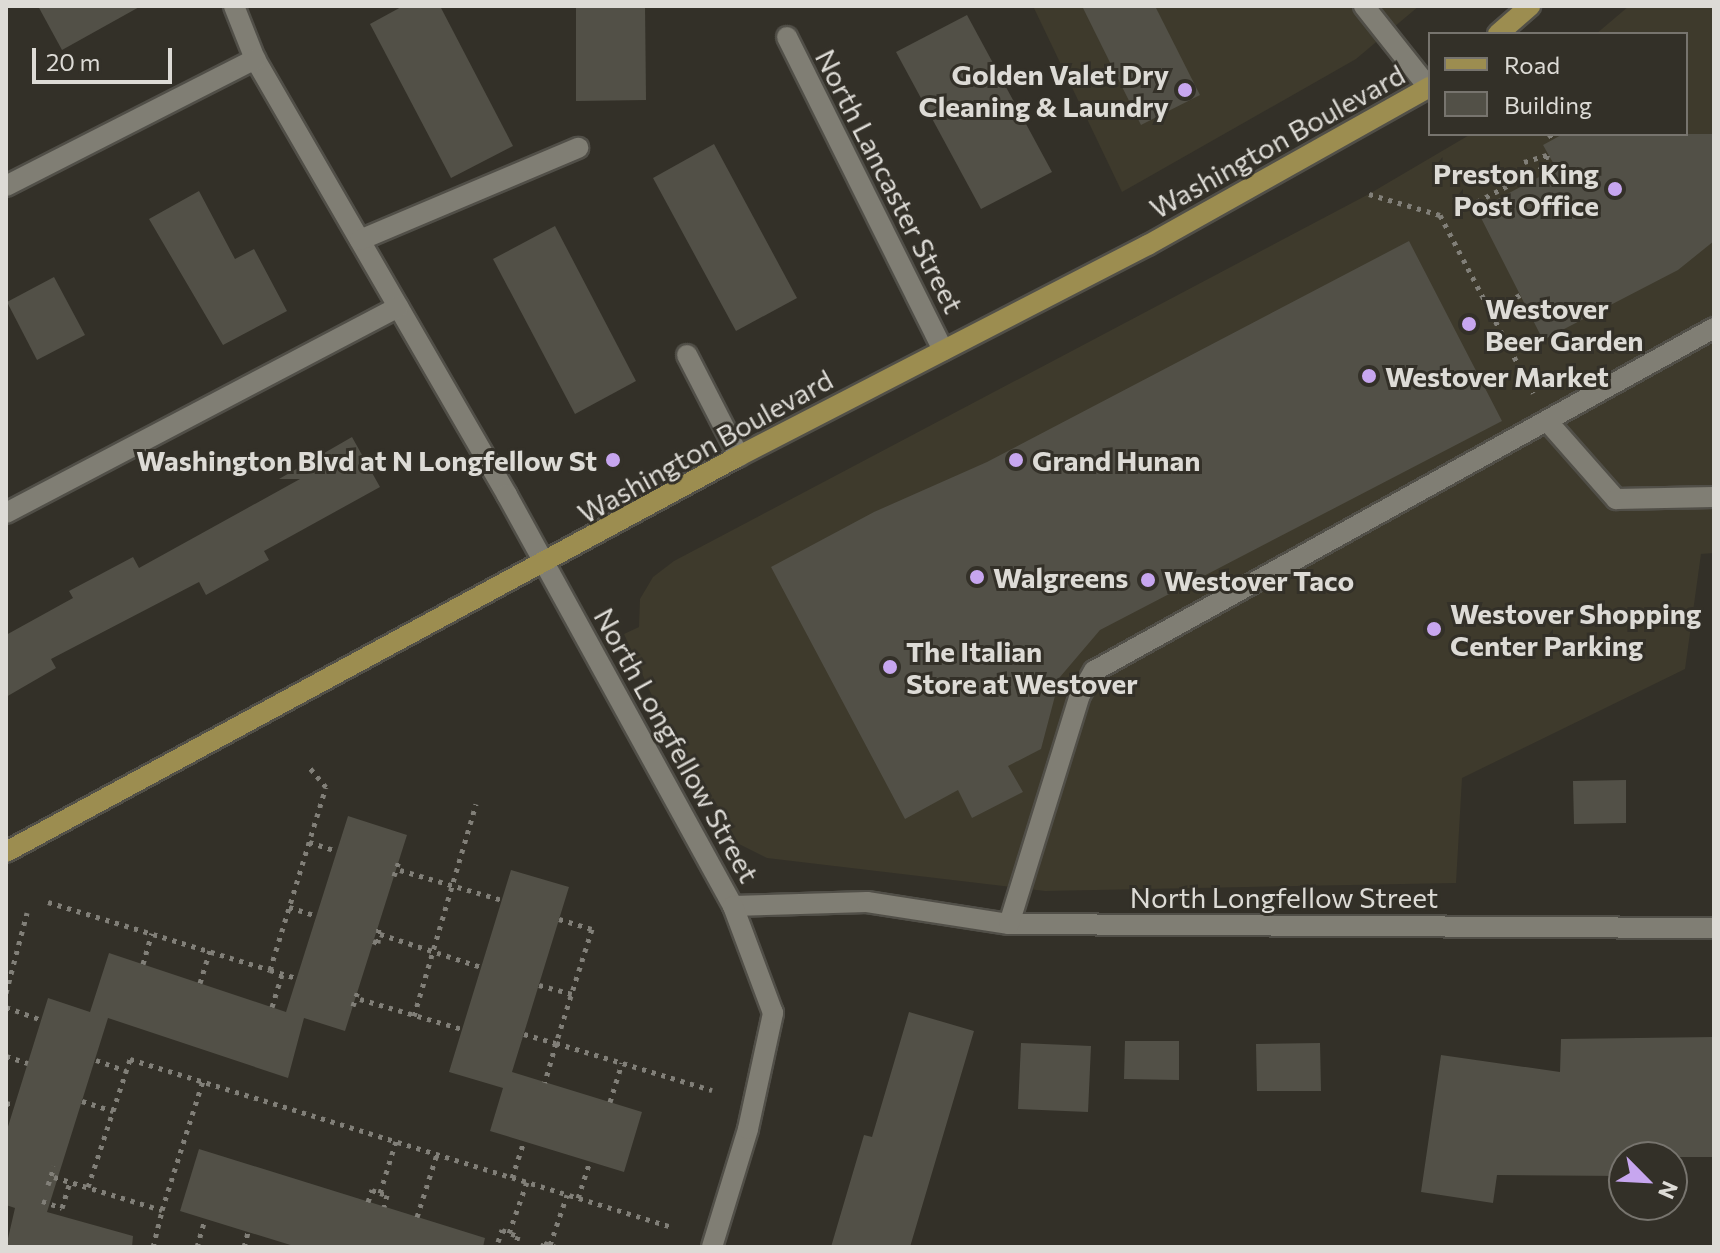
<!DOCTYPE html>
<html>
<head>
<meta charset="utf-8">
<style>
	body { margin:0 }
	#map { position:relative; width:1720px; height:1253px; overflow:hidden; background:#333028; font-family:Commissioner,sans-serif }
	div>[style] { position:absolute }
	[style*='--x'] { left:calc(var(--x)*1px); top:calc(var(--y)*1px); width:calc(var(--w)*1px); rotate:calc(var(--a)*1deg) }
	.built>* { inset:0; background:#3e3a2c }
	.building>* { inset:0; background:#525047 }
	.path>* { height:5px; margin-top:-2.5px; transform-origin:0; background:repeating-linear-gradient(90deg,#817f78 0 4px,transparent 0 10px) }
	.roads { filter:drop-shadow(2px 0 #514f48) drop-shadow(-2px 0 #514f48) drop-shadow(0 2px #514f48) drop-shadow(0 -2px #514f48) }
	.minor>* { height:20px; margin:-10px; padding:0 10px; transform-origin:10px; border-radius:10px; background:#807e74 }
	.major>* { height:20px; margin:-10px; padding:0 10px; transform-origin:10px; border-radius:10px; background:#9c8d50 }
	.dots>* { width:22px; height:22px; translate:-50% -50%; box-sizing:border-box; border:4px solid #333028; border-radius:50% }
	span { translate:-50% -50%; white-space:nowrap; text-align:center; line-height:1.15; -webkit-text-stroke:6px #333028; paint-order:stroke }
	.poi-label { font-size:28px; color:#dddbd6; font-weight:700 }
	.right { translate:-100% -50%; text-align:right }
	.left { translate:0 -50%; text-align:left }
	.street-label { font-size:28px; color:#dddbd6 }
	.frame { position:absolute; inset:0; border:8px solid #dddbd6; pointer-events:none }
	.legend { position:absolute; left:1428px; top:32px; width:260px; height:104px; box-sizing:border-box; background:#333028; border:2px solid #77746e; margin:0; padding:10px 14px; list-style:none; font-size:24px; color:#dddbd6 }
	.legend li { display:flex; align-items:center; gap:16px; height:40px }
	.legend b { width:40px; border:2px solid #77746e }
	.north { position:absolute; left:1608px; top:1141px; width:80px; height:80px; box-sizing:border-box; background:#333028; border:2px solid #77746e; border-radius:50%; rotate:114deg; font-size:22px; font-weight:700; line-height:32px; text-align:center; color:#dddbd6 }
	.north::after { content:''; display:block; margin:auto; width:28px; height:36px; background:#c7a6ef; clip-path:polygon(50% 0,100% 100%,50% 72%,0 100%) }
	.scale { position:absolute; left:32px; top:48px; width:140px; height:36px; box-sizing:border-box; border:4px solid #dddbd6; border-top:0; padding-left:10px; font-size:24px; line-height:28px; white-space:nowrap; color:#dddbd6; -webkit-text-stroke:6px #333028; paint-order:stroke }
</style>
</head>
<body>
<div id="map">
	<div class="built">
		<i style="clip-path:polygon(1033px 6px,1419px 6px,1356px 59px,1122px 192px)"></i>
		<i style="clip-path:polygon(1629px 6px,1714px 6px,1714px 553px,1701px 554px,1685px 669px,1462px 778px,1456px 883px,1045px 891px,767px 858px,739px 844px,664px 722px,624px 634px,639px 627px,640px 599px,653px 577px,674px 561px,1369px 194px,1471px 134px,1686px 134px,1686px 34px,1596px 34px)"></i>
	</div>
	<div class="building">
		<i style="clip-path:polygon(38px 6px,141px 6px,62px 50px)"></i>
		<i style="clip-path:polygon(403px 6px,440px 6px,513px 146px,451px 178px,370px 24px)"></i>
		<i style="clip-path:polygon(576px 6px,645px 6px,646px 100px,576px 101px)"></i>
		<i style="clip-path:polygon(1082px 6px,1155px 6px,1200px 95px,1141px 125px)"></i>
		<i style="clip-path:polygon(967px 15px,1052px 172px,981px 209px,896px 52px)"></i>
		<i style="clip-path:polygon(1563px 134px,1714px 134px,1714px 241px,1678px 270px,1543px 340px,1477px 210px,1556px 168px,1543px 145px)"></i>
		<i style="clip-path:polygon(714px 144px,797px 298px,736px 331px,653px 178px)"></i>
		<i style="clip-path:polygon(199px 191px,235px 259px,254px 249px,287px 311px,223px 345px,149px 219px)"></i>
		<i style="clip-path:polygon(555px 226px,636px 381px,575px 414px,493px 259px)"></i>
		<i style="clip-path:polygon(1409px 241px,1502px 421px,1100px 630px,1060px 677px,1041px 749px,1008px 766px,1023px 792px,972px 818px,958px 790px,905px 819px,771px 567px,874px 512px,987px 462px)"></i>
		<i style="clip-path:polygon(54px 277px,85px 335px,37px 360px,7px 302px)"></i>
		<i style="clip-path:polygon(352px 437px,380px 487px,264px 551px,269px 560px,206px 595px,199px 582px,51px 659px,56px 668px,6px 697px,6px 635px,73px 598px,69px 591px,133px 557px,139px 568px,300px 479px,279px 479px)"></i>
		<i style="clip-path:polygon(1626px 780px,1626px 823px,1574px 824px,1573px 781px)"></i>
		<i style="clip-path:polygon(348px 816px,407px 835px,345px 1031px,304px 1018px,288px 1078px,108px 1018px,47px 1212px,133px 1236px,132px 1247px,6px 1247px,15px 1208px,6px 1205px,6px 1133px,48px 998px,90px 1012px,109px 953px,286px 1012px)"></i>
		<i style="clip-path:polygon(511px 870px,569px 887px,512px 1072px,642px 1112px,624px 1172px,490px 1131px,503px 1088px,449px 1072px)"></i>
		<i style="clip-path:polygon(909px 1012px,974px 1031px,910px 1247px,831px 1247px,864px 1135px,872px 1137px)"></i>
		<i style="clip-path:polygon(1714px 1037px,1714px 1157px,1624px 1157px,1624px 1176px,1497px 1175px,1493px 1203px,1421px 1192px,1441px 1055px,1560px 1072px,1561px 1039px)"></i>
		<i style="clip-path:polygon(1125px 1041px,1179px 1041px,1179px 1080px,1124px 1079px)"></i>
		<i style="clip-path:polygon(1021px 1043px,1091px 1046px,1088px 1112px,1018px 1109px)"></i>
		<i style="clip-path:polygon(1320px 1043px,1321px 1091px,1257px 1091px,1256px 1044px)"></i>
		<i style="clip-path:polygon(199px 1149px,485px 1238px,483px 1247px,297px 1247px,180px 1211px)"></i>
	</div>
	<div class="path">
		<i style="--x:1549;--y:134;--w:6;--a:51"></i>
		<i style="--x:1524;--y:162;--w:24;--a:-17"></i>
		<i style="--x:1369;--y:194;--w:74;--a:16.5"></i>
		<i style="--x:1440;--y:215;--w:201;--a:62.4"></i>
		<i style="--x:1455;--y:197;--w:15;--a:74"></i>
		<i style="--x:1459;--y:211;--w:93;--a:-27.4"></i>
		<i style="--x:1542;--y:168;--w:15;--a:-67"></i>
		<i style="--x:1490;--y:311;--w:34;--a:-28"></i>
		<i style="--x:309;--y:842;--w:29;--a:18"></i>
		<i style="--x:400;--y:870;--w:106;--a:16.4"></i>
		<i style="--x:394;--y:876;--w:16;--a:-72"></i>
		<i style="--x:48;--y:902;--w:232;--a:17"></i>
		<i style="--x:270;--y:970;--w:191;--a:-73"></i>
		<i style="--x:326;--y:787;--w:26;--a:-130"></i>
		<i style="--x:289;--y:907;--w:29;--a:18"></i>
		<i style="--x:559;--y:919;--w:34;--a:17"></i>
		<i style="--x:592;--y:929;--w:120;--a:107.5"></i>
		<i style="--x:556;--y:1043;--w:163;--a:16.8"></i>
		<i style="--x:380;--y:934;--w:106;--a:18.1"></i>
		<i style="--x:373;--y:941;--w:5;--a:22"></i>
		<i style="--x:378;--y:943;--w:17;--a:-87"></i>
		<i style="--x:143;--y:964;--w:32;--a:-74"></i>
		<i style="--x:270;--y:970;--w:28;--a:17"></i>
		<i style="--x:200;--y:983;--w:34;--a:-73"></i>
		<i style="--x:539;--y:985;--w:34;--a:15"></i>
		<i style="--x:6;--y:993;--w:83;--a:-75.3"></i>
		<i style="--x:360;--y:999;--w:106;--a:16.4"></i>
		<i style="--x:353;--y:1006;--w:16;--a:-72"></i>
		<i style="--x:6;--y:1007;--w:38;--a:20"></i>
		<i style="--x:272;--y:1007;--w:34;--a:-73"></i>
		<i style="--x:414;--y:1016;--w:221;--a:-73.7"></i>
		<i style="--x:524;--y:1034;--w:33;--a:16"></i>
		<i style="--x:556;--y:1043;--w:41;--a:105.8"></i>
		<i style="--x:6;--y:1056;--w:23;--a:18"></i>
		<i style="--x:96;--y:1060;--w:32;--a:20"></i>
		<i style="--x:82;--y:1101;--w:33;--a:18"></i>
		<i style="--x:610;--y:1102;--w:41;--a:-72.9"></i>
		<i style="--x:6;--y:1103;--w:9;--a:13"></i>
		<i style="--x:54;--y:1177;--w:113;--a:17"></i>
		<i style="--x:162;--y:1210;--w:135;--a:-72.4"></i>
		<i style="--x:512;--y:1178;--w:38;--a:-72"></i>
		<i style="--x:48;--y:1185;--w:20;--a:-72"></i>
		<i style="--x:88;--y:1187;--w:135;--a:-71.8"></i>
		<i style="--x:130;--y:1059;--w:567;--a:17.22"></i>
		<i style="--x:380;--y:1193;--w:54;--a:-72.9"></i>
		<i style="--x:578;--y:1198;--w:38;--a:-72"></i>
		<i style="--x:42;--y:1201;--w:21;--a:19"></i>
		<i style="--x:62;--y:1208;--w:27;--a:-73"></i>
		<i style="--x:368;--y:1202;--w:13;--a:-72"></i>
		<i style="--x:372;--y:1190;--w:9;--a:21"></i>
		<i style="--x:380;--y:1193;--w:7;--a:16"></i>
		<i style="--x:387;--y:1195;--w:12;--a:104"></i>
		<i style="--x:417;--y:1217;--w:66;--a:-72.4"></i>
		<i style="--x:509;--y:1233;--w:54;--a:-70.6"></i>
		<i style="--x:498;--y:1242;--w:13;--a:-72"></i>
		<i style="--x:502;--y:1230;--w:17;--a:21"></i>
		<i style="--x:518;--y:1236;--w:11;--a:105"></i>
		<i style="--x:550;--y:1245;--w:53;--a:-71.2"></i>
		<i style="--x:153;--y:1247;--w:38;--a:-76"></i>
		<i style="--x:197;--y:1247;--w:29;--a:-74"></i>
		<i style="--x:244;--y:1247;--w:16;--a:-75"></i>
		<i style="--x:292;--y:1247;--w:1;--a:-90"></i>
		<i style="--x:542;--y:1247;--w:4;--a:-63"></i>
		<i style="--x:544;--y:1243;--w:13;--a:18"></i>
	</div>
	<div class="roads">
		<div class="minor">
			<i style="--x:234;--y:6;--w:57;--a:68.4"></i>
			<i style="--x:255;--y:59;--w:504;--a:59.97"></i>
			<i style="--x:507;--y:495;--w:469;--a:61.2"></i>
			<i style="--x:733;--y:906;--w:134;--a:-1.7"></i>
			<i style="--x:867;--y:902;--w:144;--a:8.8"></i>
			<i style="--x:1009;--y:924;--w:705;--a:0.33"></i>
			<i style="--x:1364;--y:6;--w:105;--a:51.6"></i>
			<i style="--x:787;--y:37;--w:350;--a:63.5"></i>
			<i style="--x:6;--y:186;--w:280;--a:-27"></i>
			<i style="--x:360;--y:240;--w:237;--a:-22.9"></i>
			<i style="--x:687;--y:355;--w:114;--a:62.8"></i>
			<i style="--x:1548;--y:422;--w:103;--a:48.6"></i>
			<i style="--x:1616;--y:499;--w:98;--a:-1.2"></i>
			<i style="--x:6;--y:513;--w:443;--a:-27.7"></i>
			<i style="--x:1009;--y:924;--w:240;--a:-72.8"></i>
			<i style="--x:1080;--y:695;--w:28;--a:-60"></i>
			<i style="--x:1094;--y:671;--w:709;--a:-28.95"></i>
			<i style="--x:712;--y:1247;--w:123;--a:-73"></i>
			<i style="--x:748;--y:1129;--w:119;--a:-77.8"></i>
			<i style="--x:773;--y:1013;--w:114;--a:-110.5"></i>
		</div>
		<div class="major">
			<i style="--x:1498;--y:34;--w:43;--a:-41.2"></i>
			<i style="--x:6;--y:852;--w:833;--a:-28.38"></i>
			<i style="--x:739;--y:456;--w:460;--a:-27.3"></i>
			<i style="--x:1148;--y:245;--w:323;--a:-29.3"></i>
		</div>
	</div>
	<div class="dots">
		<i style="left:1185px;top:90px;background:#c7a6ef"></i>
		<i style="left:1615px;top:189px;background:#c7a6ef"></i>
		<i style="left:1469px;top:324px;background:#c7a6ef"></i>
		<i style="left:1369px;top:376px;background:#c7a6ef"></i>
		<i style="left:613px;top:460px;background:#c7a6ef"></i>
		<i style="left:1016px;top:460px;background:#c7a6ef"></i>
		<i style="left:977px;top:577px;background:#c7a6ef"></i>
		<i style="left:1148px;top:580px;background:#c7a6ef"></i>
		<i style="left:1434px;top:629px;background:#c7a6ef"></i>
		<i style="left:890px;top:667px;background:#c7a6ef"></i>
	</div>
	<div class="poi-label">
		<span class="right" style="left:1169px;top:90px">Golden Valet Dry<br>Cleaning &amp; Laundry</span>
		<span class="right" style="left:1599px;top:189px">Preston King<br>Post Office</span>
		<span class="left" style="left:1485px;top:324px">Westover<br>Beer Garden</span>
		<span class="left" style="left:1385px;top:376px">Westover Market</span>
		<span class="right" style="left:597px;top:460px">Washington Blvd at N Longfellow St</span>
		<span class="left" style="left:1032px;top:460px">Grand Hunan</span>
		<span class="left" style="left:993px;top:577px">Walgreens</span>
		<span class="left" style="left:1164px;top:580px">Westover Taco</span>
		<span class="left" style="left:1450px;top:629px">Westover Shopping<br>Center Parking</span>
		<span class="left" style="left:906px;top:667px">The Italian<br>Store at Westover</span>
	</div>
	<div class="street-label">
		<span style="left:1277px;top:141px;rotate:-29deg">Washington Boulevard</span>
		<span style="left:890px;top:181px;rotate:63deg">North Lancaster Street</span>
		<span style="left:705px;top:446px;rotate:-29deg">Washington Boulevard</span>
		<span style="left:677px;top:745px;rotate:61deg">North Longfellow Street</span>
		<span style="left:1284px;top:897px">North Longfellow Street</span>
	</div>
	<div class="frame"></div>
	<ul class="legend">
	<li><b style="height:10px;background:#9c8d50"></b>Road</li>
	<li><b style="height:22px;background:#525047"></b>Building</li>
	</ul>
	<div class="north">N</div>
	<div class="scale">20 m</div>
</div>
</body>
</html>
